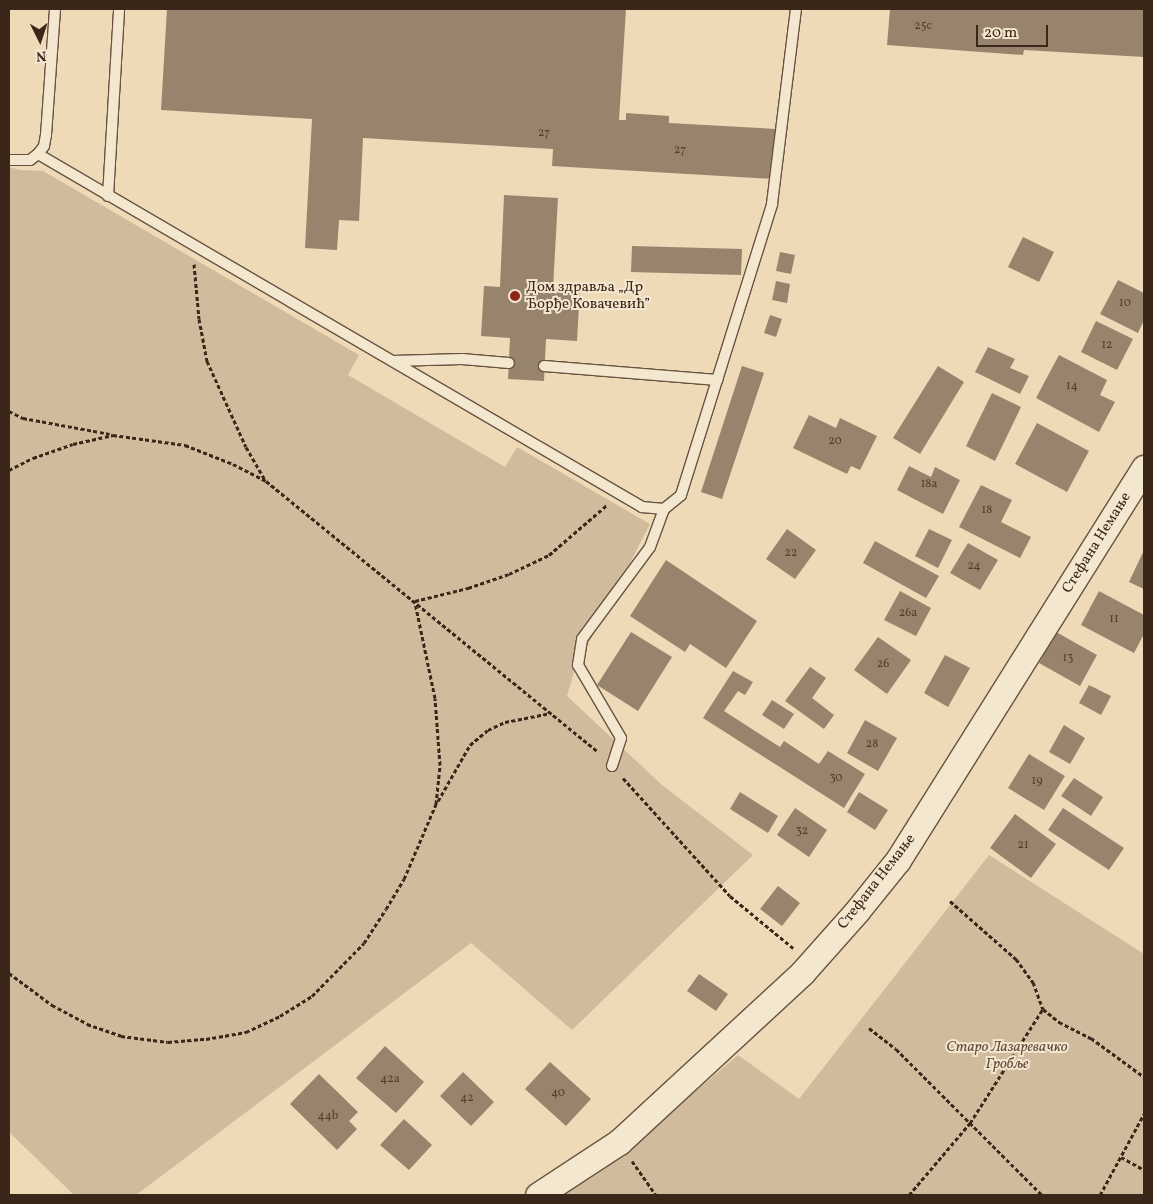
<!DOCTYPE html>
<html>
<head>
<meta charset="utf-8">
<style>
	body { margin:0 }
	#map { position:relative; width:1153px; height:1204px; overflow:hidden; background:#eedab7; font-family:Vollkorn,serif }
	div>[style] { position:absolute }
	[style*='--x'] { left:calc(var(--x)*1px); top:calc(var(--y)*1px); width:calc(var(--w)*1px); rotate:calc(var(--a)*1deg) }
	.green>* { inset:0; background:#d0bb9c }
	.building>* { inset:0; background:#98846c }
	.path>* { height:3px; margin-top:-1.5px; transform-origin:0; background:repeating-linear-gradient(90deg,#3b261a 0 4px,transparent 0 6.5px) }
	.roads { filter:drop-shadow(1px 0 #685341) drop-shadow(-1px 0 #685341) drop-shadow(0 1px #685341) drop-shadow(0 -1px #685341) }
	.service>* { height:10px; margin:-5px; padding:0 5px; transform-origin:5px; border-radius:5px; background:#f4e7d0 }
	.tertiary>* { height:25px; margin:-12.5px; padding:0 12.5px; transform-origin:12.5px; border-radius:12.5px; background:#f4e7d0 }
	.dots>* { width:14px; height:14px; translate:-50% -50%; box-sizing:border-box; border:2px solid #f4e7d0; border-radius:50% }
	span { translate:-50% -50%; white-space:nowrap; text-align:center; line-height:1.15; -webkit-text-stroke:4px #f4e7d0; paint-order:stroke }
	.number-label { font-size:12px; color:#523e2e }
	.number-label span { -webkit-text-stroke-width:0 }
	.poi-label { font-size:15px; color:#3b261a }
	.left { translate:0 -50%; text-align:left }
	.street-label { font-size:15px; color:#3b261a }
	.park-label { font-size:15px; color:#604b3a; font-style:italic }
	.frame { position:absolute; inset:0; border:10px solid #3b261a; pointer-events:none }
	.north { position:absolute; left:15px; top:15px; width:50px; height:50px; -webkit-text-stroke:4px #f4e7d0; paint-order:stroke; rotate:176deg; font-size:14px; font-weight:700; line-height:20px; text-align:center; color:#3b261a }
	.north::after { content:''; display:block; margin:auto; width:18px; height:22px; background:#3b261a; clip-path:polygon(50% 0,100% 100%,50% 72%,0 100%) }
	.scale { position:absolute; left:976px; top:25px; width:72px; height:22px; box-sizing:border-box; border:2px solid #3b261a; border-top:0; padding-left:6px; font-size:15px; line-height:18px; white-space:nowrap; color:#3b261a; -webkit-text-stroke:4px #f4e7d0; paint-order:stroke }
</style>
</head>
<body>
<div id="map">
	<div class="green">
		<i style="clip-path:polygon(9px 167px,20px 170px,43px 171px,359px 355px,348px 375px,505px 467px,517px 447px,650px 524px,574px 672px,567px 696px,662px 785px,753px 855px,572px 1030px,471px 943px,136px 1195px,74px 1195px,9px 1132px)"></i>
		<i style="clip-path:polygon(989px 855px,1144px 954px,1144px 1195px,562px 1195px,603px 1170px,738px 1055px,799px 1099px)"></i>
	</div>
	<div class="building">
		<i style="clip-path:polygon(167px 9px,626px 9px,619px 120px,626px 120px,626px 113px,669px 116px,669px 123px,776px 129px,774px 179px,552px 166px,553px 149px,363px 138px,359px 221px,339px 220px,337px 250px,305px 248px,312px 119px,161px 110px)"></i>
		<i style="clip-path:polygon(890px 9px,1144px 9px,1144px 57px,1024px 50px,1023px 55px,887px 45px)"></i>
		<i style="clip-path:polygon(504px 195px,558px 198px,553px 288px,580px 289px,577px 341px,546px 339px,544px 381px,508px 379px,510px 338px,481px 336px,484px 286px,500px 287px)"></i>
		<i style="clip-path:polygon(1023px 237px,1054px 252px,1039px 282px,1008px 267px)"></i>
		<i style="clip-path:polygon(632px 246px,742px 249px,741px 275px,631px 272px)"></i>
		<i style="clip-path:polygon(780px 252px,795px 255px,791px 274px,776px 271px)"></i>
		<i style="clip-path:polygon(1118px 280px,1144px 293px,1144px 320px,1138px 333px,1100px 314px)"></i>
		<i style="clip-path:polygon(776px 281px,790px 284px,787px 303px,772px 300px)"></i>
		<i style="clip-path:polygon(770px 315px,782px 319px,776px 337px,764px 333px)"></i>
		<i style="clip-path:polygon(1096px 321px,1133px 339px,1117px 370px,1081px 352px)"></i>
		<i style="clip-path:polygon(988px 347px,1015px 359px,1010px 368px,1029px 376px,1020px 394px,975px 372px)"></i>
		<i style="clip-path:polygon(1059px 355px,1107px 380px,1100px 395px,1115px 402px,1099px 432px,1036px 398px)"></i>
		<i style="clip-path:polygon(742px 366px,764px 373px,722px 499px,701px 492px)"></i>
		<i style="clip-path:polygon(938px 366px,964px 382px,920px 454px,893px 438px)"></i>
		<i style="clip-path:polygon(992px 393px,1021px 407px,995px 461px,966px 446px)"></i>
		<i style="clip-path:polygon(809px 415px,836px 428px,840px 418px,877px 436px,860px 470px,851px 466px,847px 474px,793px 448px)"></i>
		<i style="clip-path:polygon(1037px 423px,1089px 451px,1067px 492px,1015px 464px)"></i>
		<i style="clip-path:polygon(909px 466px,931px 477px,935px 467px,960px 480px,943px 514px,897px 490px)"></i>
		<i style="clip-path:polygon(981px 485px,1012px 500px,1001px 522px,1031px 537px,1020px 558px,959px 527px)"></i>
		<i style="clip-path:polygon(787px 529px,816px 550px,795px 579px,766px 559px)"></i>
		<i style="clip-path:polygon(929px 529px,952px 540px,938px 568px,915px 556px)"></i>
		<i style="clip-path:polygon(875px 541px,939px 576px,926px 598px,863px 563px)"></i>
		<i style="clip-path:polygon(968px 543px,998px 560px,980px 590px,950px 573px)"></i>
		<i style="clip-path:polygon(1144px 550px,1144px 589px,1129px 582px)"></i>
		<i style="clip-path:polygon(666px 560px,757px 621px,726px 668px,690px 644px,685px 652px,630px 616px)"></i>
		<i style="clip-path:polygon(900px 591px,931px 608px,916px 636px,884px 620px)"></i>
		<i style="clip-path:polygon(1099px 591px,1144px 615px,1144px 634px,1134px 653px,1081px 625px)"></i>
		<i style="clip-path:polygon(631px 632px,672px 657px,638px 711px,597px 685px)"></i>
		<i style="clip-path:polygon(1056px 632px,1097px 655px,1080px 686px,1039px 663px)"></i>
		<i style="clip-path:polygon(878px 637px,911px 660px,887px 694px,854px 670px)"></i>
		<i style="clip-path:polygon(945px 655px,970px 668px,948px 707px,924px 693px)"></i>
		<i style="clip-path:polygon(810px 667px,826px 678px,812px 698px,834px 715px,824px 729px,785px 701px)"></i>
		<i style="clip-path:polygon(733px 671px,753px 682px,745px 695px,738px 691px,724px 711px,780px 747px,784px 741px,819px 764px,828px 751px,865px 774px,844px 808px,703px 718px)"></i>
		<i style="clip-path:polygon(1089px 685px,1111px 696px,1101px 715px,1079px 703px)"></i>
		<i style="clip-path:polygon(772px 700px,794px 714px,784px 729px,762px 715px)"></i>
		<i style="clip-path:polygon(865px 720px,897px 738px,878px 771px,847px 753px)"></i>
		<i style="clip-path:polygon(1064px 725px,1085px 738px,1070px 764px,1049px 752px)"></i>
		<i style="clip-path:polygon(1029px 754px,1065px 776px,1044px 810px,1008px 788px)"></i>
		<i style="clip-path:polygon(1074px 778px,1103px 797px,1091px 816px,1061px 796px)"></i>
		<i style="clip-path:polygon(740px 792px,778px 816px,768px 833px,730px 809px)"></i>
		<i style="clip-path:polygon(859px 792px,888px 810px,875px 830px,847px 812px)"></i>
		<i style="clip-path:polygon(795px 808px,827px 830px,809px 857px,777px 835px)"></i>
		<i style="clip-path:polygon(1063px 808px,1124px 848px,1109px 870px,1048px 830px)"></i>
		<i style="clip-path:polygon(1015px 814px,1056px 844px,1031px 878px,990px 848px)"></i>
		<i style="clip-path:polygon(778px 886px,800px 903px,782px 926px,760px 909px)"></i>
		<i style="clip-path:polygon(699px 974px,728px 994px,716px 1011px,687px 991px)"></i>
		<i style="clip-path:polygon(385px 1046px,424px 1082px,396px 1113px,356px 1078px)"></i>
		<i style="clip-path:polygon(550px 1062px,591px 1099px,566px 1126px,525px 1089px)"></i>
		<i style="clip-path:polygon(463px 1072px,494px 1102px,471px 1126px,440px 1096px)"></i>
		<i style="clip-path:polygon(319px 1074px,358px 1112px,349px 1121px,357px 1129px,337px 1150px,290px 1104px)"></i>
		<i style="clip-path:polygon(404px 1119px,432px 1145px,409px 1170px,380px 1145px)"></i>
	</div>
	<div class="path">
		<i style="--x:194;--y:264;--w:55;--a:84.8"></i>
		<i style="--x:199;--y:319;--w:43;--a:79.2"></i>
		<i style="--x:207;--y:361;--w:94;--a:65.6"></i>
		<i style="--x:246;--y:447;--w:39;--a:60"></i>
		<i style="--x:9;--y:411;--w:16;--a:27"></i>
		<i style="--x:23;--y:418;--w:88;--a:10.4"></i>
		<i style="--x:9;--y:470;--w:27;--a:-27"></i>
		<i style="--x:33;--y:458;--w:42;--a:-19.3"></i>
		<i style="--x:73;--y:444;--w:41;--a:-12.7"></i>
		<i style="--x:113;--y:435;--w:73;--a:7.9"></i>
		<i style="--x:185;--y:445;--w:52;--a:21.6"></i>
		<i style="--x:233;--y:464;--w:37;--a:27"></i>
		<i style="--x:266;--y:481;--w:429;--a:39.2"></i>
		<i style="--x:415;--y:601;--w:55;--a:-13.8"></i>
		<i style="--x:468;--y:588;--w:43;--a:-18.9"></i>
		<i style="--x:509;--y:574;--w:44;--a:-25.4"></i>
		<i style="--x:549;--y:555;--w:77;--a:-40.8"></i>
		<i style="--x:623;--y:778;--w:159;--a:47.8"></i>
		<i style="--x:730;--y:896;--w:82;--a:39.5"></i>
		<i style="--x:438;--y:801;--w:64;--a:-60.3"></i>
		<i style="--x:470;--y:745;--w:23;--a:-40"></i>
		<i style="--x:488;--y:730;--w:19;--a:-25"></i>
		<i style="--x:505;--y:722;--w:47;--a:-11.1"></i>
		<i style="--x:950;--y:901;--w:88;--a:41.3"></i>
		<i style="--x:1016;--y:959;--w:29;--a:54"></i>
		<i style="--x:1033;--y:982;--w:29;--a:70"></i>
		<i style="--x:1043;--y:1009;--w:21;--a:39"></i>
		<i style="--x:1059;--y:1022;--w:36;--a:27"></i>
		<i style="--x:1091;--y:1038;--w:66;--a:36.3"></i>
		<i style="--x:9;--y:973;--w:54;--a:36.7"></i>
		<i style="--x:52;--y:1005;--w:40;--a:28"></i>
		<i style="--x:87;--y:1024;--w:36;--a:19"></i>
		<i style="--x:121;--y:1036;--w:47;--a:7.3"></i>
		<i style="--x:168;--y:1042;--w:38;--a:-5"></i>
		<i style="--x:206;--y:1039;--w:41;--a:-9.9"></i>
		<i style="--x:246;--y:1032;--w:38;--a:-25"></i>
		<i style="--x:280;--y:1016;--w:38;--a:-32"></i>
		<i style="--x:312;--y:996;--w:74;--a:-45.5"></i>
		<i style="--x:364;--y:943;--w:40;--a:-57.1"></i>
		<i style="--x:386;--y:909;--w:35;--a:-59"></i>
		<i style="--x:404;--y:879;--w:82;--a:-66.9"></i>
		<i style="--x:436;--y:804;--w:39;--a:-84"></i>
		<i style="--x:440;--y:765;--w:67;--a:-94.3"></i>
		<i style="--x:435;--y:698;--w:98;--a:-101.8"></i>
		<i style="--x:869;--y:1028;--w:34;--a:38"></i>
		<i style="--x:896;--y:1049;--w:206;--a:45"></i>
		<i style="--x:1121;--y:1157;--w:26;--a:29"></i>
		<i style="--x:632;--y:1161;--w:42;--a:54.8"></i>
		<i style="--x:909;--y:1195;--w:94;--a:-49.7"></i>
		<i style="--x:970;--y:1123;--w:135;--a:-57.4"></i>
		<i style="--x:1100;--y:1195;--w:92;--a:-61.5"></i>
	</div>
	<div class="roads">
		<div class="service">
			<i style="--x:38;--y:154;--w:10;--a:-53"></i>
			<i style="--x:44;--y:146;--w:11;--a:-80"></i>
			<i style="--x:46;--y:135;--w:126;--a:-85.9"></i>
			<i style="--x:9;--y:160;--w:21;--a:0"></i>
			<i style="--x:30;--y:160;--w:10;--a:-37"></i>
			<i style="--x:38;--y:154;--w:700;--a:30.3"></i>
			<i style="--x:642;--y:507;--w:22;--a:5"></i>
			<i style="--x:664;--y:509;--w:22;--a:-39"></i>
			<i style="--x:681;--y:495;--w:305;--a:-72.6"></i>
			<i style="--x:772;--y:204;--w:196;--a:-83"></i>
			<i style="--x:108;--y:196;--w:187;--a:-86.6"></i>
			<i style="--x:393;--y:361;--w:69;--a:-1.7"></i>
			<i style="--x:462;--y:359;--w:47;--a:4.9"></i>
			<i style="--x:544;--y:366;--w:174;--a:4.6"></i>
			<i style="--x:612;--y:766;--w:29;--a:-72"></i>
			<i style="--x:621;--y:738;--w:85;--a:-120.5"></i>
			<i style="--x:578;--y:665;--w:26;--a:-81"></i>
			<i style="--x:582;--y:639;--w:114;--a:-53.5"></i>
			<i style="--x:650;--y:547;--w:40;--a:-69.8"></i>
		</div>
		<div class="tertiary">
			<i style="--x:538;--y:1195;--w:97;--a:-33.2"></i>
			<i style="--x:619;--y:1142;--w:249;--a:-42.7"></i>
			<i style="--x:802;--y:973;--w:83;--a:-48.4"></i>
			<i style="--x:857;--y:911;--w:65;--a:-51.2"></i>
			<i style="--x:898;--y:860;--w:463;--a:-57.9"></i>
		</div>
	</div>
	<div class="dots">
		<i style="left:515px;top:296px;background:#8f2418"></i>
	</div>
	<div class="number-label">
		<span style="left:923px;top:27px">25c</span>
		<span style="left:544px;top:134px">27</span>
		<span style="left:680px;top:151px">27</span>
		<span style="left:1125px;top:304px">10</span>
		<span style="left:1107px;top:346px">12</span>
		<span style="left:1072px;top:387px">14</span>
		<span style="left:835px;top:442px">20</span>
		<span style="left:929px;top:485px">18a</span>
		<span style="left:987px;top:511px">18</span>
		<span style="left:791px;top:554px">22</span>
		<span style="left:974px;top:567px">24</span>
		<span style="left:908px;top:614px">26a</span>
		<span style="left:1114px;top:620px">11</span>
		<span style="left:1068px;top:659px">13</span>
		<span style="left:883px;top:665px">26</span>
		<span style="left:872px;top:745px">28</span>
		<span style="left:836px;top:779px">30</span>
		<span style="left:1037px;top:782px">19</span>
		<span style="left:802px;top:832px">32</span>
		<span style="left:1023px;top:846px">21</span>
		<span style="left:390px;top:1080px">42a</span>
		<span style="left:558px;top:1094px">40</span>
		<span style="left:467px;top:1099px">42</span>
		<span style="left:328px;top:1117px">44b</span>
	</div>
	<div class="poi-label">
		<span class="left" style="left:526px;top:296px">Дом здравља „Др<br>Ђорђе Ковачевић”</span>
	</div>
	<div class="street-label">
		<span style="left:1097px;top:543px;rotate:-58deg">Стефана Немање</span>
		<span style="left:877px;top:882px;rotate:-52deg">Стефана Немање</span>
	</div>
	<div class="park-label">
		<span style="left:1007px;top:1056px">Старо Лазаревачко<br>Гробље</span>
	</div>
	<div class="frame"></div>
	<div class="north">N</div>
	<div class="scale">20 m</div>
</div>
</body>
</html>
